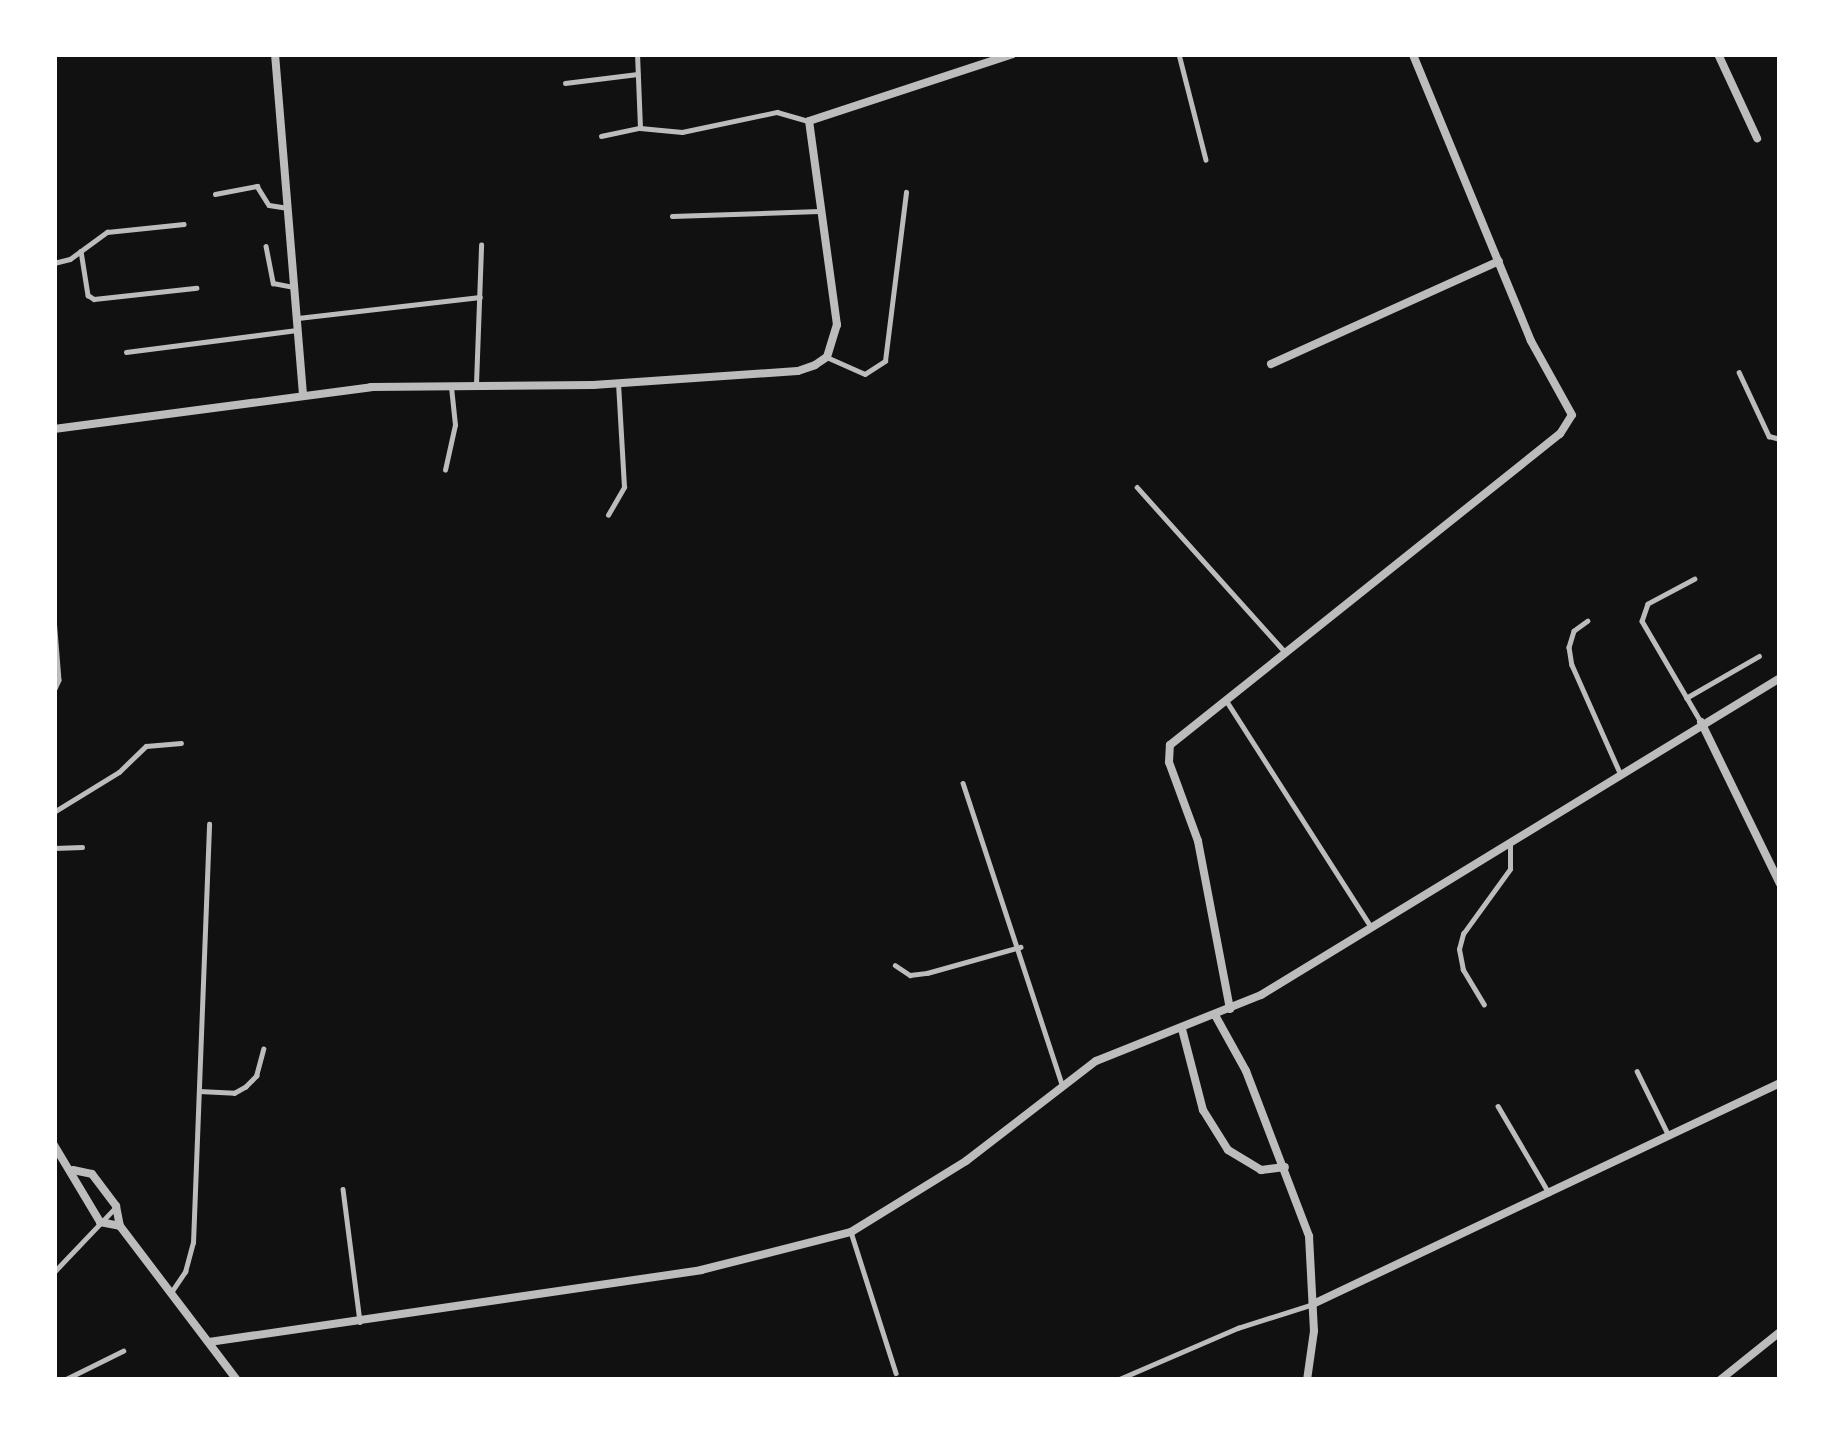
<!DOCTYPE html>
<html>
<head>
<meta charset="utf-8">
<style>
	body { margin:0 }
	#map { position:relative; width:1834px; height:1434px; overflow:hidden; background:#111; font-family:"Titillium Web",sans-serif }
	div>[style] { position:absolute }
	[style*='--x'] { left:calc(var(--x)*1px); top:calc(var(--y)*1px); width:calc(var(--w)*1px); rotate:calc(var(--a)*1deg) }
	.service>* { height:4.5px; margin:-2.25px; padding:0 2.25px; transform-origin:2.25px; border-radius:2.25px; background:#bcbcbc }
	.minor>* { height:8px; margin:-4px; padding:0 4px; transform-origin:4px; border-radius:4px; background:#bcbcbc }
	span { translate:-50% -50%; white-space:nowrap; text-align:center; line-height:1.15; -webkit-text-stroke:9px #fff; paint-order:stroke }
	.frame { position:absolute; inset:0; border:57px solid #fff; pointer-events:none }
</style>
</head>
<body>
<div id="map">
	<div class="service">
		<i style="--x:1179;--y:54;--w:109;--a:75.7"></i>
		<i style="--x:565;--y:83;--w:73;--a:-7.1"></i>
		<i style="--x:640;--y:128;--w:42;--a:5.4"></i>
		<i style="--x:682;--y:132;--w:97;--a:-11.9"></i>
		<i style="--x:777;--y:112;--w:33;--a:16"></i>
		<i style="--x:601;--y:136;--w:40;--a:-12"></i>
		<i style="--x:640;--y:128;--w:74;--a:-92.3"></i>
		<i style="--x:215;--y:194;--w:43;--a:-10.8"></i>
		<i style="--x:257;--y:186;--w:22;--a:58"></i>
		<i style="--x:269;--y:205;--w:19;--a:9"></i>
		<i style="--x:672;--y:216;--w:147;--a:-1.9"></i>
		<i style="--x:266;--y:246;--w:38;--a:79"></i>
		<i style="--x:273;--y:283;--w:20;--a:11"></i>
		<i style="--x:81;--y:251;--w:45;--a:81"></i>
		<i style="--x:88;--y:295;--w:7;--a:34"></i>
		<i style="--x:94;--y:299;--w:103;--a:-6.2"></i>
		<i style="--x:54;--y:263;--w:16;--a:-14"></i>
		<i style="--x:70;--y:259;--w:46;--a:-36.1"></i>
		<i style="--x:107;--y:232;--w:77;--a:-5.9"></i>
		<i style="--x:298;--y:318;--w:183;--a:-6.6"></i>
		<i style="--x:126;--y:352;--w:172;--a:-7.3"></i>
		<i style="--x:829;--y:358;--w:39;--a:24"></i>
		<i style="--x:865;--y:374;--w:24;--a:-33"></i>
		<i style="--x:885;--y:361;--w:170;--a:-82.9"></i>
		<i style="--x:1739;--y:372;--w:71;--a:64.9"></i>
		<i style="--x:1769;--y:436;--w:11;--a:15"></i>
		<i style="--x:476;--y:384;--w:139;--a:-87.9"></i>
		<i style="--x:445;--y:470;--w:46;--a:-77.5"></i>
		<i style="--x:455;--y:425;--w:37;--a:-96"></i>
		<i style="--x:1137;--y:487;--w:222;--a:48.1"></i>
		<i style="--x:608;--y:515;--w:32;--a:-60"></i>
		<i style="--x:624;--y:487;--w:104;--a:-93.3"></i>
		<i style="--x:1695;--y:579;--w:53;--a:152"></i>
		<i style="--x:1648;--y:604;--w:18;--a:109"></i>
		<i style="--x:1642;--y:621;--w:117;--a:59.7"></i>
		<i style="--x:54;--y:618;--w:62;--a:85.4"></i>
		<i style="--x:59;--y:680;--w:12;--a:114"></i>
		<i style="--x:1588;--y:621;--w:17;--a:144"></i>
		<i style="--x:1574;--y:631;--w:17;--a:107"></i>
		<i style="--x:1569;--y:647;--w:18;--a:81"></i>
		<i style="--x:1572;--y:665;--w:118;--a:66"></i>
		<i style="--x:1686;--y:698;--w:84;--a:-29.9"></i>
		<i style="--x:1226;--y:700;--w:269;--a:57.4"></i>
		<i style="--x:963;--y:783;--w:317;--a:71.8"></i>
		<i style="--x:54;--y:812;--w:76;--a:-31.6"></i>
		<i style="--x:119;--y:772;--w:37;--a:-44"></i>
		<i style="--x:146;--y:746;--w:35;--a:-5"></i>
		<i style="--x:54;--y:848;--w:28;--a:-2"></i>
		<i style="--x:895;--y:965;--w:18;--a:34"></i>
		<i style="--x:910;--y:975;--w:17;--a:-7"></i>
		<i style="--x:927;--y:973;--w:97;--a:-15.6"></i>
		<i style="--x:1484;--y:1005;--w:41;--a:-121"></i>
		<i style="--x:1463;--y:970;--w:21;--a:-101"></i>
		<i style="--x:1459;--y:949;--w:16;--a:-75"></i>
		<i style="--x:1463;--y:934;--w:80;--a:-54.1"></i>
		<i style="--x:1510;--y:869;--w:26;--a:-90"></i>
		<i style="--x:1637;--y:1071;--w:72;--a:63.8"></i>
		<i style="--x:199;--y:1091;--w:35;--a:3"></i>
		<i style="--x:234;--y:1093;--w:13;--a:-29"></i>
		<i style="--x:245;--y:1087;--w:16;--a:-45"></i>
		<i style="--x:256;--y:1076;--w:28;--a:-75"></i>
		<i style="--x:1498;--y:1106;--w:101;--a:59.6"></i>
		<i style="--x:343;--y:1189;--w:134;--a:82.7"></i>
		<i style="--x:851;--y:1232;--w:148;--a:72.3"></i>
		<i style="--x:54;--y:1272;--w:90;--a:-46.4"></i>
		<i style="--x:170;--y:1294;--w:27;--a:-56"></i>
		<i style="--x:185;--y:1272;--w:30;--a:-75"></i>
		<i style="--x:193;--y:1243;--w:419;--a:-87.8"></i>
		<i style="--x:64;--y:1380;--w:66;--a:-26.2"></i>
		<i style="--x:1117;--y:1380;--w:132;--a:-23.3"></i>
		<i style="--x:1238;--y:1328;--w:79;--a:-17.7"></i>
	</div>
	<div class="minor">
		<i style="--x:275;--y:54;--w:340;--a:85.3"></i>
		<i style="--x:1718;--y:54;--w:93;--a:65.1"></i>
		<i style="--x:1271;--y:364;--w:250;--a:-24.3"></i>
		<i style="--x:54;--y:429;--w:320;--a:-7.5"></i>
		<i style="--x:371;--y:387;--w:222;--a:-0.5"></i>
		<i style="--x:593;--y:385;--w:205;--a:-3.9"></i>
		<i style="--x:798;--y:371;--w:18;--a:-19"></i>
		<i style="--x:815;--y:365;--w:14;--a:-34"></i>
		<i style="--x:827;--y:357;--w:34;--a:-73"></i>
		<i style="--x:837;--y:325;--w:206;--a:-97.8"></i>
		<i style="--x:809;--y:121;--w:215;--a:-18.2"></i>
		<i style="--x:1701;--y:722;--w:180;--a:64"></i>
		<i style="--x:1230;--y:1009;--w:171;--a:-100.8"></i>
		<i style="--x:1198;--y:841;--w:84;--a:-110.2"></i>
		<i style="--x:1169;--y:762;--w:17;--a:-87"></i>
		<i style="--x:1170;--y:745;--w:499;--a:-38.6"></i>
		<i style="--x:1560;--y:434;--w:22;--a:-58"></i>
		<i style="--x:1572;--y:415;--w:85;--a:-119"></i>
		<i style="--x:1531;--y:341;--w:310;--a:-112.4"></i>
		<i style="--x:1215;--y:1015;--w:64;--a:61"></i>
		<i style="--x:1246;--y:1071;--w:177;--a:69.1"></i>
		<i style="--x:1309;--y:1236;--w:95;--a:87"></i>
		<i style="--x:1314;--y:1331;--w:49;--a:98.1"></i>
		<i style="--x:1182;--y:1029;--w:84;--a:75.5"></i>
		<i style="--x:1203;--y:1110;--w:47;--a:58"></i>
		<i style="--x:1228;--y:1150;--w:39;--a:31"></i>
		<i style="--x:1261;--y:1170;--w:24;--a:-7"></i>
		<i style="--x:54;--y:1145;--w:90;--a:59.1"></i>
		<i style="--x:100;--y:1222;--w:20;--a:11"></i>
		<i style="--x:73;--y:1170;--w:19;--a:12"></i>
		<i style="--x:92;--y:1174;--w:40;--a:53"></i>
		<i style="--x:116;--y:1206;--w:20;--a:79"></i>
		<i style="--x:120;--y:1226;--w:193;--a:52.8"></i>
		<i style="--x:1313;--y:1304;--w:517;--a:-25.33"></i>
		<i style="--x:209;--y:1342;--w:497;--a:-8.3"></i>
		<i style="--x:701;--y:1270;--w:155;--a:-14.2"></i>
		<i style="--x:851;--y:1232;--w:135;--a:-31.7"></i>
		<i style="--x:966;--y:1161;--w:164;--a:-37.6"></i>
		<i style="--x:1096;--y:1061;--w:178;--a:-21.8"></i>
		<i style="--x:1261;--y:995;--w:608;--a:-31.42"></i>
		<i style="--x:1720;--y:1380;--w:77;--a:-38.7"></i>
	</div>
	<div class="frame"></div>
</div>
</body>
</html>
